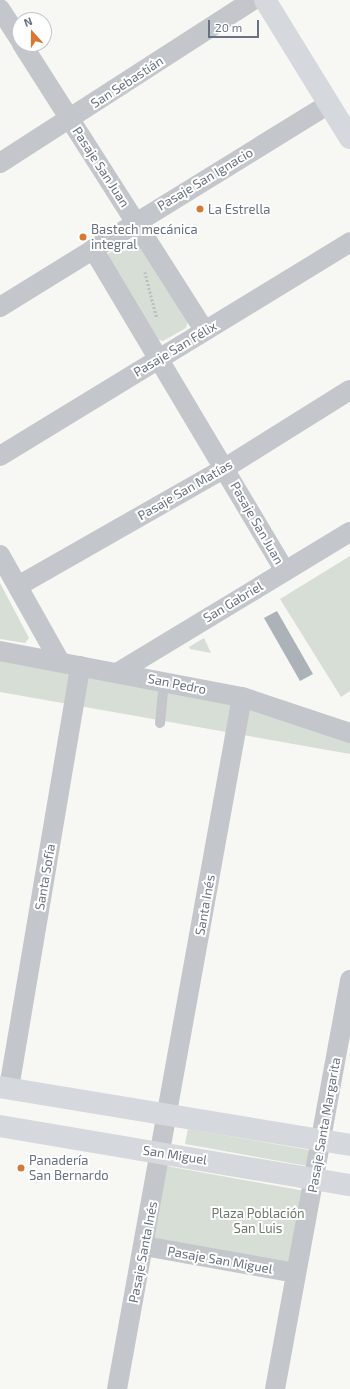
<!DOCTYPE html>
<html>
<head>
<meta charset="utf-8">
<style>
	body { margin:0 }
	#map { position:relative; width:350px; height:1389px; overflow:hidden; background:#f7f7f4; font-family:"Exo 2",sans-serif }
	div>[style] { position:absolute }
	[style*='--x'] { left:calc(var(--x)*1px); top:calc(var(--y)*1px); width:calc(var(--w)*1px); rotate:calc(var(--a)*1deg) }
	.green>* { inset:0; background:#d7ded6 }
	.building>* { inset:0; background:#acb2b8 }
	.path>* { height:2.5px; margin-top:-1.25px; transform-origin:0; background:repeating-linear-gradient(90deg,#bdbec1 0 2px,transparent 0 4px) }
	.service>* { height:10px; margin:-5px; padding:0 5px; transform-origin:5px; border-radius:5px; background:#c3c6ca }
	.minor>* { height:20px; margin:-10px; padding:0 10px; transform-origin:10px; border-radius:10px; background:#c3c6ca }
	.secondary>* { height:22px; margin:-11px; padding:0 11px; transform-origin:11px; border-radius:11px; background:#d5d8dc }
	.dots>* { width:11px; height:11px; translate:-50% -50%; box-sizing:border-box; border:2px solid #fff; border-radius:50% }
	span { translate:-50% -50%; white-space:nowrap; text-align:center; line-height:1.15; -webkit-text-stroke:4px #fff; paint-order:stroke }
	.street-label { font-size:13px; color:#687283 }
	.poi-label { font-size:13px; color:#687283 }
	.left { translate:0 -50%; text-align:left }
	.park-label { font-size:13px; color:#677b67 }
	.north { position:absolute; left:12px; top:12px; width:40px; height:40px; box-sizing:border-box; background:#fff; border:1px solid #c3c7cd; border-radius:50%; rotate:339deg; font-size:11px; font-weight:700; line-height:16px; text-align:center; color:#687283 }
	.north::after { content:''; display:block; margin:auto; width:14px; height:18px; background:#d77935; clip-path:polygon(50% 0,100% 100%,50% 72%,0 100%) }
	.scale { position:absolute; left:208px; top:20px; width:51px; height:18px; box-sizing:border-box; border:2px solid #687283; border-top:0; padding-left:5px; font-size:12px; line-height:14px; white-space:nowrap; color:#687283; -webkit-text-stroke:3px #fff; paint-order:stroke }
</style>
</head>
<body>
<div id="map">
	<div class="green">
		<i style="clip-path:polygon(138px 236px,189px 316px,186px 328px,163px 341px,154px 338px,104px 256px)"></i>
		<i style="clip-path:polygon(350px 556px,350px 691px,341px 697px,280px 599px)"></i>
		<i style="clip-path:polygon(0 583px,29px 638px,25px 643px,0 639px)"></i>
		<i style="clip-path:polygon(204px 638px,211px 653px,190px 649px,189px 647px)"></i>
		<i style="clip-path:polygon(0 659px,265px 710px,350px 741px,350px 754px,0 692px)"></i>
		<i style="clip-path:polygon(188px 1129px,309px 1150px,307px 1166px,185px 1144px)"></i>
		<i style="clip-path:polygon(161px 1165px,305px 1191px,293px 1267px,149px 1239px)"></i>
	</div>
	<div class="building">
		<i style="clip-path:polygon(277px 611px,313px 674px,300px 681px,264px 618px)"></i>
	</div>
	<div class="path">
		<i style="--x:145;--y:272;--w:48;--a:75.4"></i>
	</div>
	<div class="service">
		<i style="--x:160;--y:723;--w:41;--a:-84.4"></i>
	</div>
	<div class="minor">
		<i style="--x:0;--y:9;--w:37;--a:57"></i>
		<i style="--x:22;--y:44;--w:340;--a:57.5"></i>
		<i style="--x:0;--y:163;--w:301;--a:-32.8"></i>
		<i style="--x:93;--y:249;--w:375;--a:59.2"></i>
		<i style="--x:0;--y:307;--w:387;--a:-31.7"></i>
		<i style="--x:0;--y:456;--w:410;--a:-31.4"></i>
		<i style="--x:0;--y:555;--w:123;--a:60.7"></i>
		<i style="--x:18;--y:586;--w:238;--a:-29.7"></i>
		<i style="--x:225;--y:468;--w:147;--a:-32"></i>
		<i style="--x:0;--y:651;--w:246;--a:10.8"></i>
		<i style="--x:242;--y:697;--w:114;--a:18.4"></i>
		<i style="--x:117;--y:673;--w:272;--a:-31.2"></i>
		<i style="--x:9;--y:1088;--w:428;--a:-80.4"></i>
		<i style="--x:144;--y:1246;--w:154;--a:10.1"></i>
		<i style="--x:117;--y:1389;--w:703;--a:-79.76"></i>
		<i style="--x:275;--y:1389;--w:416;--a:-79.6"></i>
	</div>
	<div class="secondary">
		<i style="--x:265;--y:0;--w:162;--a:58.4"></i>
		<i style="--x:0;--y:1087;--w:355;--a:9.4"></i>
		<i style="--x:0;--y:1126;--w:355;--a:9.6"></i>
	</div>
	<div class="dots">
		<i style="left:200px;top:209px;background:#d77935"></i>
		<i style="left:83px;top:237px;background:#d77935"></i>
		<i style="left:21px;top:1168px;background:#d77935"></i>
	</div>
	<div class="street-label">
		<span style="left:127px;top:82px;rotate:-33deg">San Sebastián</span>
		<span style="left:101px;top:167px;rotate:57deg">Pasaje San Juan</span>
		<span style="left:205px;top:179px;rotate:-31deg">Pasaje San Ignacio</span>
		<span style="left:175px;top:349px;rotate:-31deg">Pasaje San Félix</span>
		<span style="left:185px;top:490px;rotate:-30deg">Pasaje San Matías</span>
		<span style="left:257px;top:523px;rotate:60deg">Pasaje San Juan</span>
		<span style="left:233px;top:602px;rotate:-31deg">San Gabriel</span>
		<span style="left:177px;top:684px;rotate:11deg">San Pedro</span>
		<span style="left:45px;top:877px;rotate:-80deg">Santa Sofía</span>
		<span style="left:205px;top:905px;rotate:-80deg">Santa Inés</span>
		<span style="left:324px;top:1125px;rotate:-80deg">Pasaje Santa Margarita</span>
		<span style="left:175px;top:1155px;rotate:9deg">San Miguel</span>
		<span style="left:143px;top:1252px;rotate:-79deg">Pasaje Santa Inés</span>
		<span style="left:220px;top:1260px;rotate:10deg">Pasaje San Miguel</span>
	</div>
	<div class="poi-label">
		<span class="left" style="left:208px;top:209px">La Estrella</span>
		<span class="left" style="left:91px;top:237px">Bastech mecánica<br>integral</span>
		<span class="left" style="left:29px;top:1168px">Panadería<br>San Bernardo</span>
	</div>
	<div class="park-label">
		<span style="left:258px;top:1221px">Plaza Población<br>San Luis</span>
	</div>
	<div class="north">N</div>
	<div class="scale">20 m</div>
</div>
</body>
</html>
